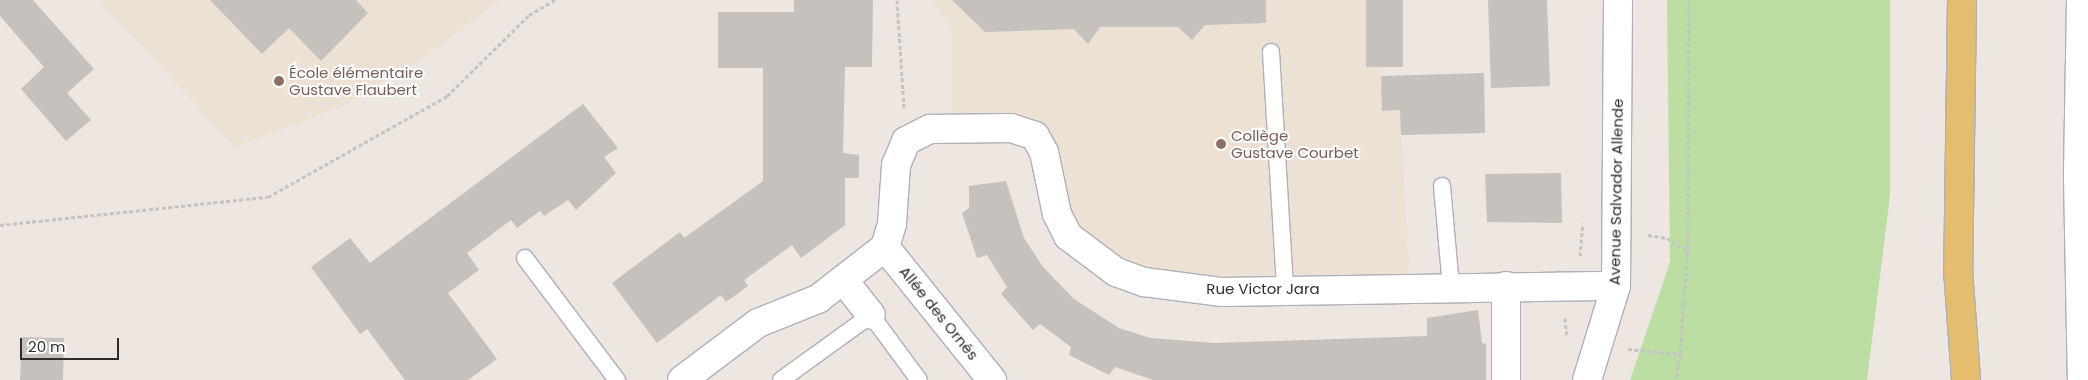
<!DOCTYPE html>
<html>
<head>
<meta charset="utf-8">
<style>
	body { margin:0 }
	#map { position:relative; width:2088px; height:380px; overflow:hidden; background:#ede6e1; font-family:Poppins,sans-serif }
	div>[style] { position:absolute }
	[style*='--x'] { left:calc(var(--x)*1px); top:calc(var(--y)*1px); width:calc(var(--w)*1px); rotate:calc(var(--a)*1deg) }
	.education>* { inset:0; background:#ece1d2 }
	.green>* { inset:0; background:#bddea3 }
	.building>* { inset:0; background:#c6c1bc }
	.path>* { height:3px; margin-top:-1.5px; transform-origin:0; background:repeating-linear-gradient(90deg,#c4c4c4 0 4px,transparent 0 6.5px) }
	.roads { filter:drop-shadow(1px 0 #adb0b8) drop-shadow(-1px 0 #adb0b8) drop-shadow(0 1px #adb0b8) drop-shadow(0 -1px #adb0b8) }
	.service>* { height:16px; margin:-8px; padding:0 8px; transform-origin:8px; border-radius:8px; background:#fff }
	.minor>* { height:28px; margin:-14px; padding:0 14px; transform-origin:14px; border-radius:14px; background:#fff }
	.tertiary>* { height:28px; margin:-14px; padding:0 14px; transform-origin:14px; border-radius:14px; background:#fff }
	.secondary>* { height:28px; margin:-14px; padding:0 14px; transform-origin:14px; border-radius:14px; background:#fff }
	.primary>* { height:28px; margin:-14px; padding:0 14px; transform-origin:14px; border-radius:14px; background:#e5bd6e }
	.dots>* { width:14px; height:14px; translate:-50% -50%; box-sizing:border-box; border:2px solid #fff; border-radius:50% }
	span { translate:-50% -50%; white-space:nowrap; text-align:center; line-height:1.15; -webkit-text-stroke:4px #fff; paint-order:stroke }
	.education-label { font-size:15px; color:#785e54 }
	.left { translate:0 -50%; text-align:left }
	.street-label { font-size:15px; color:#2d2d2d }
	.scale { position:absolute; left:20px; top:338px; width:99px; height:22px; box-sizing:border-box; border:2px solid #2d2d2d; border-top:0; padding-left:6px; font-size:15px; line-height:18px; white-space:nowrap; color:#2d2d2d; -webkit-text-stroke:4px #fff; paint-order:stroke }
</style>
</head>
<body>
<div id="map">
	<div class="education">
		<i style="clip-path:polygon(99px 0,500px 0,427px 56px,343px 106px,235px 147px)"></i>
		<i style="clip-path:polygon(932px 0,1366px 0,1366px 67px,1385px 67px,1381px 75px,1382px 110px,1400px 110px,1410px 288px,1222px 292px,1091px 256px,1035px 136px,952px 128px,952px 27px)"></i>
	</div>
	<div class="green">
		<i style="clip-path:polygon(1667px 0,1890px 0,1890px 196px,1867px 380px,1630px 380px,1670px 262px)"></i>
	</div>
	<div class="building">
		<i style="clip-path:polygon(0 0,33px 0,94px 69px,67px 93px,91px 120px,66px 141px,21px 89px,44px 67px,0 16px)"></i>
		<i style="clip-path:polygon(210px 0,356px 0,368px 13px,321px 61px,289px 28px,262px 54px)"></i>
		<i style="clip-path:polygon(794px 0,873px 0,872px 67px,845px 67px,843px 153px,859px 155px,859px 178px,845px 178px,845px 225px,801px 258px,792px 245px,744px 280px,748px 286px,726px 302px,721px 295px,657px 343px,612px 283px,680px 232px,684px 238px,763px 181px,763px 68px,718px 68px,718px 12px,794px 12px)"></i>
		<i style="clip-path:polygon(952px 0,1266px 0,1266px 23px,1205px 25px,1192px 40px,1178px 27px,1100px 27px,1088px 44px,1074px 29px,985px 32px)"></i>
		<i style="clip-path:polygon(1366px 0,1403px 0,1403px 67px,1366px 67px)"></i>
		<i style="clip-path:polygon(1488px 0,1547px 0,1550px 86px,1491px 88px)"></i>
		<i style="clip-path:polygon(1484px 73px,1485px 133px,1401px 135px,1400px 110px,1382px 111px,1381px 76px)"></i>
		<i style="clip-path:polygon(583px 104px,618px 148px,604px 157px,616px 173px,576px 210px,568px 200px,544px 216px,540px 211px,517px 228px,511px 220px,467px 253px,479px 270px,448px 293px,497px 359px,468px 380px,405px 380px,367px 329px,360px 334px,311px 267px,350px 238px,370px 263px)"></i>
		<i style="clip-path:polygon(1561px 173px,1562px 223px,1487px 222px,1485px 174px)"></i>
		<i style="clip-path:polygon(1006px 181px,1024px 238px,1043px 267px,1074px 299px,1119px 328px,1150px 338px,1215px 343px,1427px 336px,1427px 318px,1478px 310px,1482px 343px,1486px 344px,1486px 380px,1153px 380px,1115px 367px,1109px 375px,1069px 355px,1071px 347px,1040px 324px,1033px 330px,1001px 294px,1007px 287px,987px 255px,977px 258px,962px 213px,969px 208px,969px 186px)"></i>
		<i style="clip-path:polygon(22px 337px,64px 338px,63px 380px,20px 380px)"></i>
	</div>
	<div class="path">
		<i style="--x:897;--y:0;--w:109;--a:86.3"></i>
		<i style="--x:0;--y:225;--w:269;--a:-6"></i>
		<i style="--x:268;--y:197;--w:206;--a:-29.4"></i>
		<i style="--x:447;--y:96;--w:115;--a:-44.6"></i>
		<i style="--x:529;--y:15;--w:30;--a:-30"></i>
		<i style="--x:1648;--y:235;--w:19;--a:9"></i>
		<i style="--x:1667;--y:238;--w:25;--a:32"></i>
		<i style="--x:1580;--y:256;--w:33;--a:-85"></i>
		<i style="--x:1565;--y:318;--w:19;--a:84"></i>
		<i style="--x:1628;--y:349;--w:52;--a:5.5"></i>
		<i style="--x:1680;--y:354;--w:26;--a:99"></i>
		<i style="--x:1680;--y:354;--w:106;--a:-85.7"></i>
		<i style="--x:1688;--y:248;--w:248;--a:-89.8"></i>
	</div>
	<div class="roads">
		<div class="service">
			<i style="--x:1271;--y:52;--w:238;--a:86.6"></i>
			<i style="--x:1442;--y:186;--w:101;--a:84.9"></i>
			<i style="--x:525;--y:258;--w:153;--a:53"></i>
			<i style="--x:781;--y:380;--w:111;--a:-35.8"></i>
			<i style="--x:871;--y:315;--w:81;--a:53.6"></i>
		</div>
		<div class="minor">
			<i style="--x:885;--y:247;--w:171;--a:51.2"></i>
			<i style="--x:844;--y:281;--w:43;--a:51.5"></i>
			<i style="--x:1506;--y:286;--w:94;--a:90"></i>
			<i style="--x:682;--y:380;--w:95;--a:-36.9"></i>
			<i style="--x:758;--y:323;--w:65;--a:-21.8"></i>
			<i style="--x:818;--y:299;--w:85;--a:-37.8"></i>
			<i style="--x:885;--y:247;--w:24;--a:-73"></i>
			<i style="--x:892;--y:224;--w:59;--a:-86.1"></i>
			<i style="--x:896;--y:165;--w:26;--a:-67"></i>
			<i style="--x:906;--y:141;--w:27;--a:-27"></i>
			<i style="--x:930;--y:129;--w:81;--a:-0.7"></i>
			<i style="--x:1011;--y:128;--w:25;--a:18"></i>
			<i style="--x:1035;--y:136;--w:18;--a:61"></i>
			<i style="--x:1044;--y:152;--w:63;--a:78.2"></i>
			<i style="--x:1057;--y:214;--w:25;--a:63"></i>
			<i style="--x:1068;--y:236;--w:60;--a:36.9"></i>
			<i style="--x:1116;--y:272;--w:30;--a:20"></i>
			<i style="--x:1144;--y:282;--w:79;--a:7.3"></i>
			<i style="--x:1222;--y:292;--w:394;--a:-0.9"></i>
		</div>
		<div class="tertiary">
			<i style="--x:1587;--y:380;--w:98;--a:-72.9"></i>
			<i style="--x:1616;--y:286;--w:286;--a:-89.6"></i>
		</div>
		<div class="secondary">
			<i style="--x:2081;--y:0;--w:178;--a:91"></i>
			<i style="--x:2078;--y:178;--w:202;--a:88.9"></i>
		</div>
		<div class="primary">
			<i style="--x:1962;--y:0;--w:270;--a:90.8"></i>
			<i style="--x:1958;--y:270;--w:110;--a:85.8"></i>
		</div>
	</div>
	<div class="dots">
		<i style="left:279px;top:81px;background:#8d6e63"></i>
		<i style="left:1221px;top:144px;background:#8d6e63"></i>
	</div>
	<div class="education-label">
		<span class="left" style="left:289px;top:81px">École élémentaire<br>Gustave Flaubert</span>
		<span class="left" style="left:1231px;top:144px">Collège<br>Gustave Courbet</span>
	</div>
	<div class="street-label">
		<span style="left:1616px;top:192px;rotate:-89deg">Avenue Salvador Allende</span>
		<span style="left:1263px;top:289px">Rue Victor Jara</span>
		<span style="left:939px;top:313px;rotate:51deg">Allée des Ornés</span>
	</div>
	<div class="scale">20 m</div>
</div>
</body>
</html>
